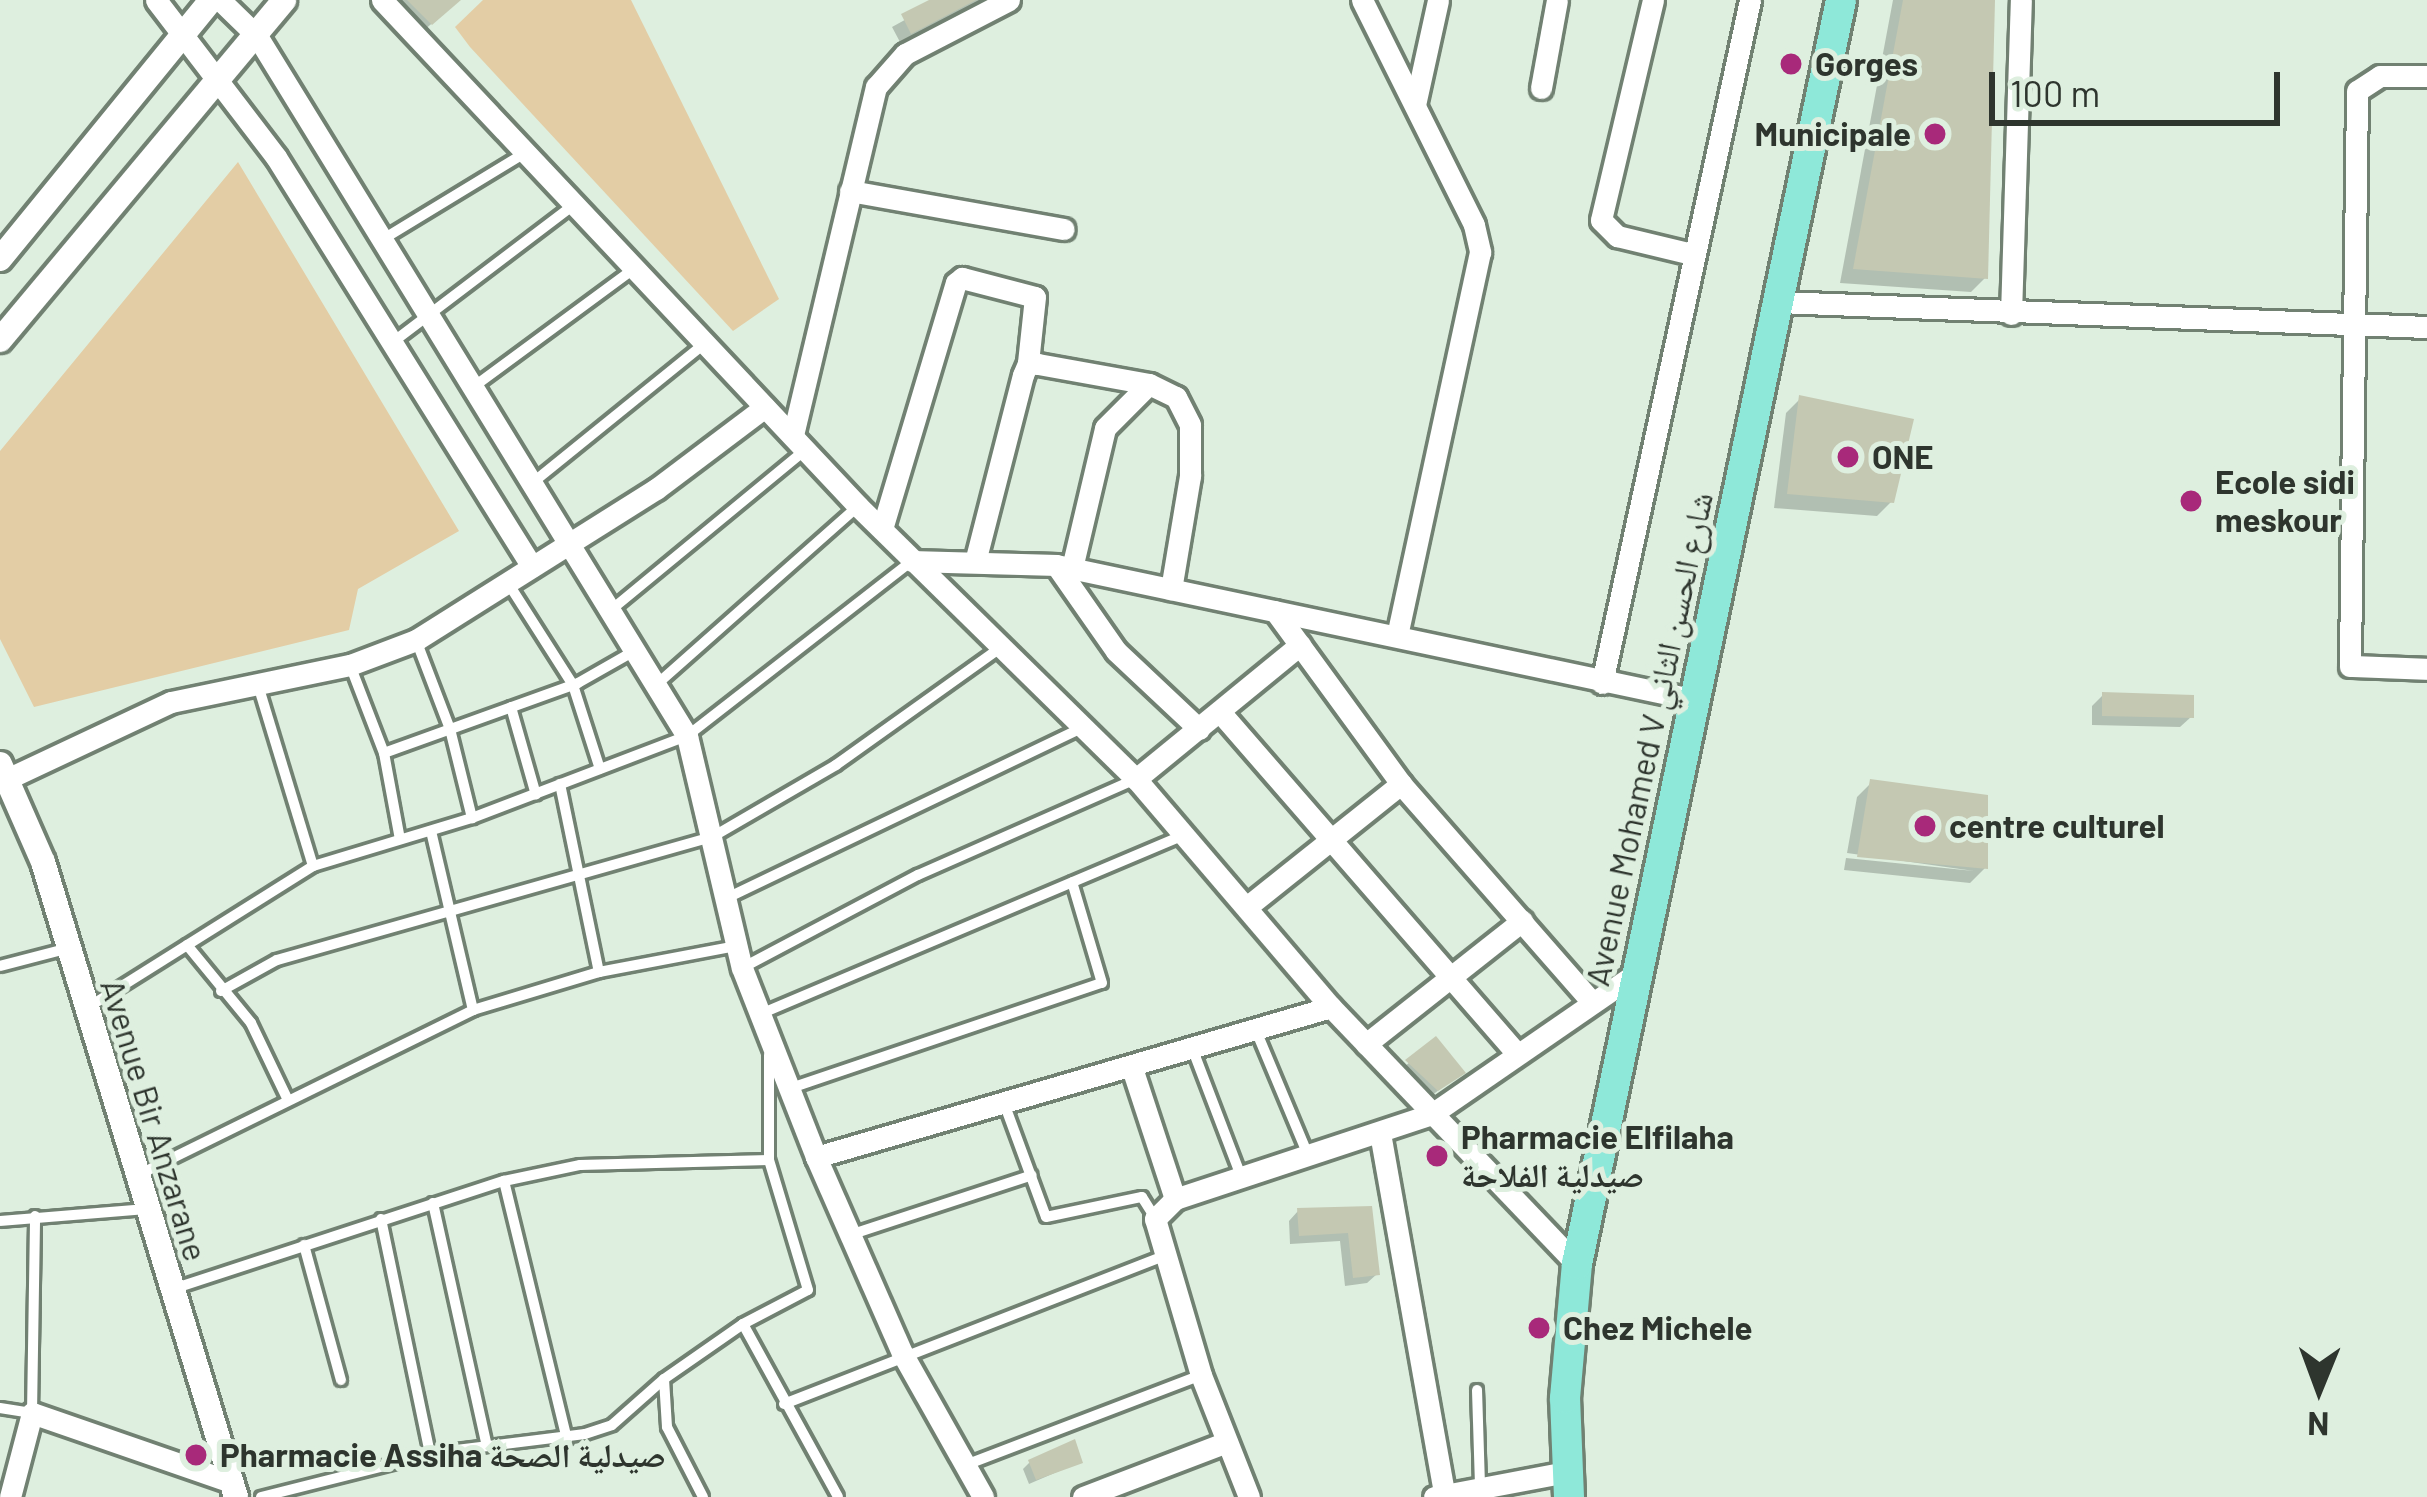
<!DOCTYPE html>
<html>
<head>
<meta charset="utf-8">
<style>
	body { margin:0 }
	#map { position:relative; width:2427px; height:1497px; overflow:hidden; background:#deefdf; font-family:Barlow,"Noto Naskh Arabic",sans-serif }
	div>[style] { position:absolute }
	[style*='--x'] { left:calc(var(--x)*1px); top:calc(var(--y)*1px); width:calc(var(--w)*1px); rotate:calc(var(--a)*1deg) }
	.green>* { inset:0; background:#e3cda5 }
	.shadow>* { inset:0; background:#0003 }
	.building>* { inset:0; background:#c4c8b2 }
	.roads { filter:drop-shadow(3px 0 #718172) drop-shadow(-3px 0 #718172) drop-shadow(0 3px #718172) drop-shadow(0 -3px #718172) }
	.service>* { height:10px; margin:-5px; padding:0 5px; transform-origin:5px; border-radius:5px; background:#fff }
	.minor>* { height:21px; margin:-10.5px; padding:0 10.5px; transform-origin:10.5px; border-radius:10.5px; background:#fff }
	.tertiary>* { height:24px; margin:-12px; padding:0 12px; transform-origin:12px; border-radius:12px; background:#fff }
	.primary>* { height:30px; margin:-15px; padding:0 15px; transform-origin:15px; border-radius:15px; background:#8ee8d9 }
	.dots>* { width:33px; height:33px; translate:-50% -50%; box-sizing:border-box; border:6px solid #deefdf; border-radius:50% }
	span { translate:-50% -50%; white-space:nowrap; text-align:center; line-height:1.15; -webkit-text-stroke:10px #deefdf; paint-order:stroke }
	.poi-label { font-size:33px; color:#2e352e; font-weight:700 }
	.left { translate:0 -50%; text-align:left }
	.right { translate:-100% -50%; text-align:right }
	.street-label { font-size:33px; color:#2e352e }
	.north { position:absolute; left:2259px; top:1329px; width:120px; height:120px; -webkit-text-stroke:9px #deefdf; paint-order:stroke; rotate:181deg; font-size:33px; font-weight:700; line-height:48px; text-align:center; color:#2e352e }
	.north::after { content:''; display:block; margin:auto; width:42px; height:54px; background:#2e352e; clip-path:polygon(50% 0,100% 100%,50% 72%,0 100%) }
	.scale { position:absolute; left:1989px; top:72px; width:291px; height:54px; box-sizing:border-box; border:6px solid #2e352e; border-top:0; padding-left:15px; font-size:36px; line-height:42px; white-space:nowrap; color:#2e352e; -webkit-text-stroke:9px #deefdf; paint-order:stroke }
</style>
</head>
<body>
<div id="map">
	<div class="green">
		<i style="clip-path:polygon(483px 0,631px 0,779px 299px,733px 331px,470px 47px,455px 27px)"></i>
		<i style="clip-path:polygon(238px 162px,459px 531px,358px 589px,349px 630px,34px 707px,0 639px,0 451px)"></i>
	</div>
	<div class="shadow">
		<i style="clip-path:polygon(379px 0,459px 0,415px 38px)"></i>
		<i style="clip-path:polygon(941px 0,982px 0,900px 42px,892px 27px)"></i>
		<i style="clip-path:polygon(1893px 0,1992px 0,1985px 278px,1971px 292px,1840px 283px)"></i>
		<i style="clip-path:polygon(1800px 399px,1892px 501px,1877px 516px,1774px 508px,1786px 413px)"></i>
		<i style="clip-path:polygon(2103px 695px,2191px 717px,2180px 727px,2092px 725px,2092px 706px)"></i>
		<i style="clip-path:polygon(1872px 782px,1985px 868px,1970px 883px,1844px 870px,1846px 858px,1974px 871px,1847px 853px,1857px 797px)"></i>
		<i style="clip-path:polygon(1436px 1040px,1462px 1072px,1426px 1100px,1397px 1073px)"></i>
		<i style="clip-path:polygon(1370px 1209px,1377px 1274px,1367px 1283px,1345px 1286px,1340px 1241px,1290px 1244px,1289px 1221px,1298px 1211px)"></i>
		<i style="clip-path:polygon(1030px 1462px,1080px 1462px,1029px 1484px,1023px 1469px)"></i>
	</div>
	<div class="building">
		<i style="clip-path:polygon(407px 0,461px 0,432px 25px)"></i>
		<i style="clip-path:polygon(929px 0,976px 0,911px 34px,901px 14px)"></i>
		<i style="clip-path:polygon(1903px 0,1995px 0,1988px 279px,1853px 269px)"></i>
		<i style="clip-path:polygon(1799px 395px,1914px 419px,1894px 503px,1787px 494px)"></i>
		<i style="clip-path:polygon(2102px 692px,2194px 695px,2194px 718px,2102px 716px)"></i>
		<i style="clip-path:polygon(1870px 779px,1988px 795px,1988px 869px,1857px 857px)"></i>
		<i style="clip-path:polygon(1436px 1036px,1466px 1073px,1438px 1091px,1405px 1060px)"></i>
		<i style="clip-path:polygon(1372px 1206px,1380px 1275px,1353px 1278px,1348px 1233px,1299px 1236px,1297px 1208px)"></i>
		<i style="clip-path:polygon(1075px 1439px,1083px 1463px,1036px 1480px,1028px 1460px)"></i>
	</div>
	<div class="roads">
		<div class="service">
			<i style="--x:380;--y:241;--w:167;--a:-31.3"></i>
			<i style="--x:389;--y:345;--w:230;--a:-37.2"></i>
			<i style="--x:472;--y:388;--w:199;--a:-36.4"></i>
			<i style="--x:531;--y:484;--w:223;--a:-39"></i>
			<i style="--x:508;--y:583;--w:121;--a:57.5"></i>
			<i style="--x:573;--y:685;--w:88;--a:72.2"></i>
			<i style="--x:611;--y:610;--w:251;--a:-39.5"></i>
			<i style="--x:416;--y:640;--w:95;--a:69.1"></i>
			<i style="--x:450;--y:729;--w:92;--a:76.1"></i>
			<i style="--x:350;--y:665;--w:94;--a:68.9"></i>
			<i style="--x:384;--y:753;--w:87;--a:79.5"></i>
			<i style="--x:258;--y:685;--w:189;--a:73.1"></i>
			<i style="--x:656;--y:685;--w:270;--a:-41.5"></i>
			<i style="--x:511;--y:707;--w:91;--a:74.1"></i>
			<i style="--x:384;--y:753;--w:206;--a:-19.8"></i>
			<i style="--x:578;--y:683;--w:64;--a:-29.7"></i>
			<i style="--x:560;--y:784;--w:192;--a:78.3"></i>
			<i style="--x:431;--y:831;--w:184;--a:76.8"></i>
			<i style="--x:729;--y:897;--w:391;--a:-25.6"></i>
			<i style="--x:187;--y:945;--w:101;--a:50.6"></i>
			<i style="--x:251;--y:1023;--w:83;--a:64.4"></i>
			<i style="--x:0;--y:966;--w:71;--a:-14.6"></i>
			<i style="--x:742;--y:968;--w:199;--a:-27.9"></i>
			<i style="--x:918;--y:875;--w:238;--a:-23.8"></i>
			<i style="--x:221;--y:991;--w:64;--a:-29"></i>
			<i style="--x:277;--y:960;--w:454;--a:-15.8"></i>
			<i style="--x:714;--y:836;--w:141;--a:-30.2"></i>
			<i style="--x:836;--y:765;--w:201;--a:-35.5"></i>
			<i style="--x:90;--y:1006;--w:263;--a:-32.1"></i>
			<i style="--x:313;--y:866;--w:166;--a:-16.8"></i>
			<i style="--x:472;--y:818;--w:230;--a:-20.9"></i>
			<i style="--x:687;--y:736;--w:285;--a:-37.9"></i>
			<i style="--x:758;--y:1015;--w:462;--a:-22.9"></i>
			<i style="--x:1257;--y:1033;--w:132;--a:67.3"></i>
			<i style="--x:1194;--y:1053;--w:132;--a:69.1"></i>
			<i style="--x:788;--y:1089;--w:331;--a:-18.7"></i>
			<i style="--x:1102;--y:983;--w:105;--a:-106.5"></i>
			<i style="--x:1004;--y:1103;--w:121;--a:69.8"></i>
			<i style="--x:1046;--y:1217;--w:98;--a:-11.8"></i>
			<i style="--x:1142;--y:1197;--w:22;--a:58"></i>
			<i style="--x:140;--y:1174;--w:371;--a:-26.2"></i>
			<i style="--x:473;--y:1010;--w:132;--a:-16.8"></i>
			<i style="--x:599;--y:972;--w:139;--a:-10.7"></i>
			<i style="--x:504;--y:1181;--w:266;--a:76.3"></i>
			<i style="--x:433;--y:1203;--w:249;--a:77.5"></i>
			<i style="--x:381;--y:1219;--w:240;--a:78.2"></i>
			<i style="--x:0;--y:1221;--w:145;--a:-4.7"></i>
			<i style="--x:853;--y:1234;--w:188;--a:-18.2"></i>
			<i style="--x:304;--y:1245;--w:140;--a:74.7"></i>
			<i style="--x:173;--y:1289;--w:348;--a:-18.1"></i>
			<i style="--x:504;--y:1181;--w:78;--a:-11.9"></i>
			<i style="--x:580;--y:1165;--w:189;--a:-1.5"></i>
			<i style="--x:743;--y:1324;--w:73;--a:-27.6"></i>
			<i style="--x:808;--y:1290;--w:136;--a:-106.7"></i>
			<i style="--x:769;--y:1160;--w:105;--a:-90"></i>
			<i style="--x:1477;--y:1390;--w:97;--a:88.2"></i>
			<i style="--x:784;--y:1404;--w:408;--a:-21.3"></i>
			<i style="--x:0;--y:1408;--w:32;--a:9"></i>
			<i style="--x:32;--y:1413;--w:197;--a:-89.1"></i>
			<i style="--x:963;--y:1466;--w:255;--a:-20.9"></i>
			<i style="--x:261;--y:1497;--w:185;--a:-14.1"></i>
			<i style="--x:440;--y:1452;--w:146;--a:-7.1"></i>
			<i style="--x:585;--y:1434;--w:28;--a:-18"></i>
			<i style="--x:612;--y:1425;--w:69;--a:-41.5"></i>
			<i style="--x:703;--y:1497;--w:79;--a:-117.2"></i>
			<i style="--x:667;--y:1427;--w:48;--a:-93.6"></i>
			<i style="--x:664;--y:1379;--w:96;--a:-34.8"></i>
			<i style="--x:743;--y:1324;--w:197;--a:61.2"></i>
		</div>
		<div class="minor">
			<i style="--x:156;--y:0;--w:198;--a:52.6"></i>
			<i style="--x:276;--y:157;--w:483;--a:58"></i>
			<i style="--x:220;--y:0;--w:52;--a:44.2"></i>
			<i style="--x:257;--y:36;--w:822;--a:58.44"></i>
			<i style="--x:687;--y:736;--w:238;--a:76.7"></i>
			<i style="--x:742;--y:968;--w:203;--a:68.6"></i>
			<i style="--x:816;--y:1157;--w:536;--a:-16.24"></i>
			<i style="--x:382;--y:0;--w:695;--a:46.75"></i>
			<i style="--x:858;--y:506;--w:390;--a:44.5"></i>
			<i style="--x:1136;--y:779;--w:300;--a:49.5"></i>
			<i style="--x:1331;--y:1007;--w:356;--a:46.3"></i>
			<i style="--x:1362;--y:0;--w:251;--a:63.5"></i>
			<i style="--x:1474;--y:225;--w:28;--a:77"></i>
			<i style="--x:1480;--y:252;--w:393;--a:102.2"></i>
			<i style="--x:1653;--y:0;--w:226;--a:103.3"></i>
			<i style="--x:1601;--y:220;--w:23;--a:45"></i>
			<i style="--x:1617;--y:236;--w:77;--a:13.5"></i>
			<i style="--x:2427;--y:76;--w:47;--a:180"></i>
			<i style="--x:2380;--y:76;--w:27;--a:147"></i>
			<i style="--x:2357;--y:91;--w:575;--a:90.7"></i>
			<i style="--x:2350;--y:666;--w:77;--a:2.2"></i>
			<i style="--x:1541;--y:88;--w:89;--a:-79.7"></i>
			<i style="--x:1415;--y:105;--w:107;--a:-77.6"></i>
			<i style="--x:850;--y:191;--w:217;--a:10.1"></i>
			<i style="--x:1779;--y:302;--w:648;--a:2.21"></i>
			<i style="--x:2011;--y:314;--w:314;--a:-88.2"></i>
			<i style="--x:793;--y:435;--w:358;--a:-76.6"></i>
			<i style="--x:876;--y:87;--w:44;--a:-48.7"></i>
			<i style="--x:905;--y:54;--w:117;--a:-27.4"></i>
			<i style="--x:882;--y:529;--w:257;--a:-73.3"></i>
			<i style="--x:956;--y:283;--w:8;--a:-40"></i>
			<i style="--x:962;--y:278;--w:75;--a:14.6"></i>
			<i style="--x:1035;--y:297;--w:66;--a:96.1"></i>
			<i style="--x:976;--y:558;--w:189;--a:-75.6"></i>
			<i style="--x:1023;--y:375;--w:13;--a:-67"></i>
			<i style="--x:1028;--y:363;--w:10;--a:6"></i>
			<i style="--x:1038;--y:364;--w:113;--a:10.2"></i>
			<i style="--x:1149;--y:384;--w:30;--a:26"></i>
			<i style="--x:1176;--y:397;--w:31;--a:63"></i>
			<i style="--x:1190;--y:425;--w:51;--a:90"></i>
			<i style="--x:1190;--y:476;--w:115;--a:99.5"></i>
			<i style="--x:912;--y:561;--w:144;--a:1.6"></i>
			<i style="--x:1056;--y:565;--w:654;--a:11.91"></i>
			<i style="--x:1056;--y:565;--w:105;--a:55.1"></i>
			<i style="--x:1116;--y:651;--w:114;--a:43.2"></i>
			<i style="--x:1072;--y:568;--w:144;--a:-76.7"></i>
			<i style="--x:1105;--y:428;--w:62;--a:-45"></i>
			<i style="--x:1275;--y:611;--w:214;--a:53.9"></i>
			<i style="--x:1401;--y:784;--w:290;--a:48.8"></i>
			<i style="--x:1602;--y:683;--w:699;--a:-77.77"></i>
			<i style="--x:1220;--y:712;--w:452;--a:49"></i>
			<i style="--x:7;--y:779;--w:181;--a:-25.2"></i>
			<i style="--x:171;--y:702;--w:183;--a:-11.7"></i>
			<i style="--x:350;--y:665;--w:71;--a:-20.7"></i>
			<i style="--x:416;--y:640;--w:284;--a:-32.2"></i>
			<i style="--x:656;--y:489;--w:136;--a:-37"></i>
			<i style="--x:1136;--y:779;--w:212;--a:-39.3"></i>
			<i style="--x:1248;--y:906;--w:196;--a:-38.6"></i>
			<i style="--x:1366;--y:1044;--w:199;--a:-38.3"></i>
			<i style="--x:1132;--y:1068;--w:138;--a:71.8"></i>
			<i style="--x:1380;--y:1133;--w:367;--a:79.9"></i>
			<i style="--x:816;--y:1157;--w:214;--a:66.3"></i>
			<i style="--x:902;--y:1353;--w:165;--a:60.6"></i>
			<i style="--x:10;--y:1497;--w:87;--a:-75.3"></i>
			<i style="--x:32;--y:1413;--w:211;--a:19.1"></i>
			<i style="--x:1083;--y:1497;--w:154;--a:-20.9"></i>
			<i style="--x:1249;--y:1497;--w:131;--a:-111.5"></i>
			<i style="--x:1201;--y:1375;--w:163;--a:-106.4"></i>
			<i style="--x:1155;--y:1219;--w:28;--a:-45"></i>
			<i style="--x:1175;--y:1199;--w:271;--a:-18.3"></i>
			<i style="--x:1432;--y:1114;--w:247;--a:-34.6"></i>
			<i style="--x:1434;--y:1497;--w:134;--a:-10.7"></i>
		</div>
		<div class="tertiary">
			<i style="--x:0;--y:259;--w:334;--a:-50.8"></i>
			<i style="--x:0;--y:340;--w:443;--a:-50.1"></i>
			<i style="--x:0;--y:764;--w:107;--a:66.3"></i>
			<i style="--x:43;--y:862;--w:664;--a:73.09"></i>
		</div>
		<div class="primary">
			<i style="--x:1569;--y:1497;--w:99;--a:-92.3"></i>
			<i style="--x:1565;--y:1398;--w:135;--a:-84.9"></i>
			<i style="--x:1577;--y:1264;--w:1291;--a:-78.2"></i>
		</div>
	</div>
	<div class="dots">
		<i style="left:1791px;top:64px;background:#a8297a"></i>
		<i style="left:1935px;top:134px;background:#a8297a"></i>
		<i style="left:1848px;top:457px;background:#a8297a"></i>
		<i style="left:2191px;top:501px;background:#a8297a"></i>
		<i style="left:1925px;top:826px;background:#a8297a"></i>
		<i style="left:1437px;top:1156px;background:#a8297a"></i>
		<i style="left:1539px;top:1328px;background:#a8297a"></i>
		<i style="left:196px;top:1455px;background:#a8297a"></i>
	</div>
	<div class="poi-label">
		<span class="left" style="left:1815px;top:64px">Gorges</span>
		<span class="right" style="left:1911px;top:134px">Municipale</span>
		<span class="left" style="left:1872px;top:457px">ONE</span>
		<span class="left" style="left:2215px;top:501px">Ecole sidi<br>meskour</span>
		<span class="left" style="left:1949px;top:826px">centre culturel</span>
		<span class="left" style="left:1461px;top:1156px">Pharmacie Elfilaha<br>صيدلية الفلاحة</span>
		<span class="left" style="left:1563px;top:1328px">Chez Michele</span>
		<span class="left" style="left:220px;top:1455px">Pharmacie Assiha صيدلية الصحة</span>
	</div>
	<div class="street-label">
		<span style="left:1649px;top:739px;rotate:-78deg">Avenue Mohamed V شارع الحسن الثاني</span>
		<span style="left:154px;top:1120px;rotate:73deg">Avenue Bir Anzarane</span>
	</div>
	<div class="north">N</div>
	<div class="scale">100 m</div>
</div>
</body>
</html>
